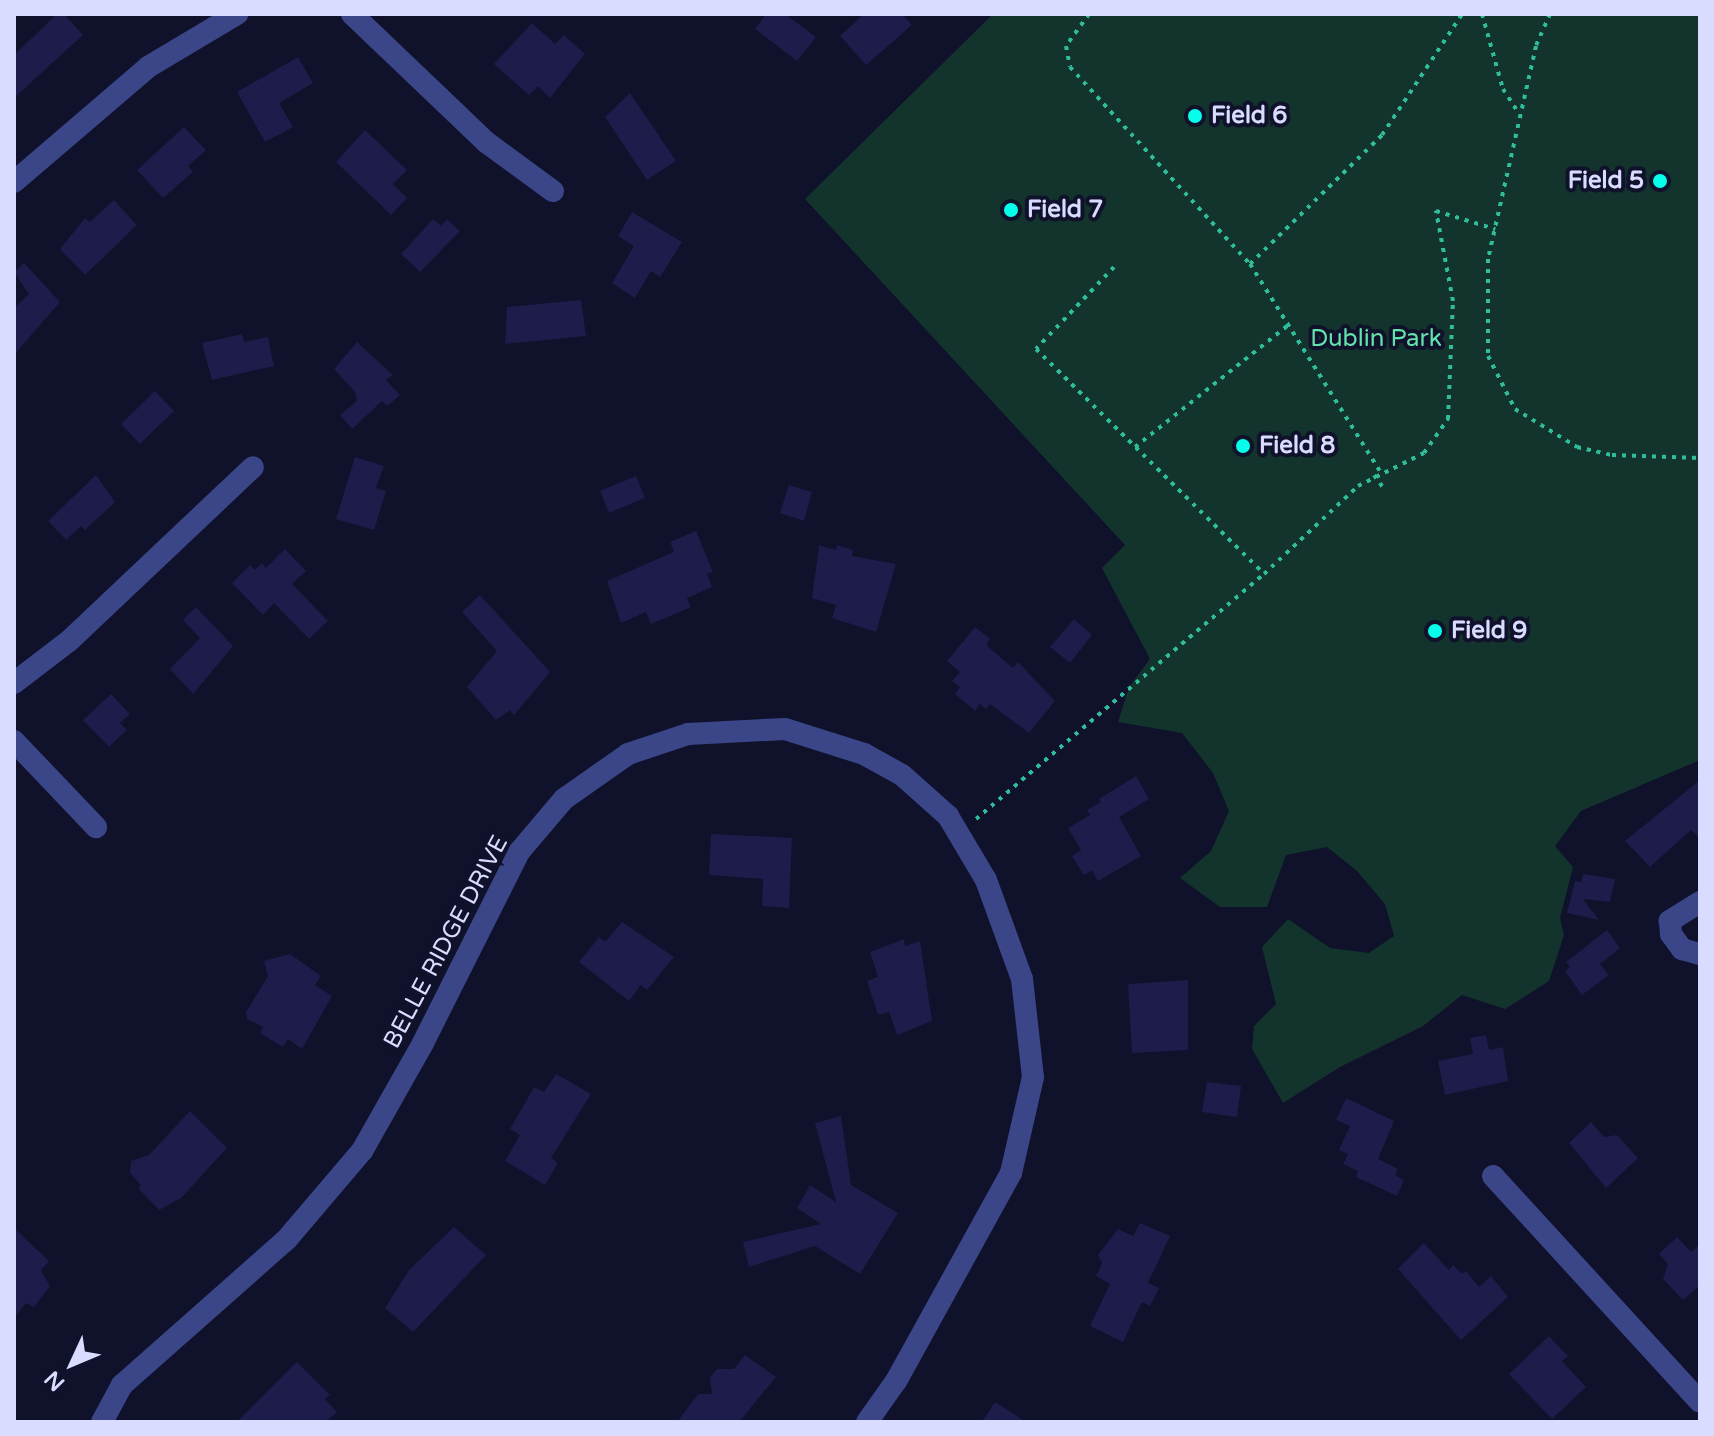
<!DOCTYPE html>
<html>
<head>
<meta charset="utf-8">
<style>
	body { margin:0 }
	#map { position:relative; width:1714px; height:1436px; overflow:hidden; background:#10112a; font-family:"Varela Round",sans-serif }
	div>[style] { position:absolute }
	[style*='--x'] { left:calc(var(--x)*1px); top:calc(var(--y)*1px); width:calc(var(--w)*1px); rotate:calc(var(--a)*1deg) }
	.green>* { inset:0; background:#13342d }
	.building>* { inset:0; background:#1d1c4b }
	.path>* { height:4px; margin-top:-2px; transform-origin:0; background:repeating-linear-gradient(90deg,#2fbd9b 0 4px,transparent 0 10px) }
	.minor>* { height:22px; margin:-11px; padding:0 11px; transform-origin:11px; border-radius:11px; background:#3b4689 }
	.dots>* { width:22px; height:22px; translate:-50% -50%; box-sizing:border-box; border:4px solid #10112a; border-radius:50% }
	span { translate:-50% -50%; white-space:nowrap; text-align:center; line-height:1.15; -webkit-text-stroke:8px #10112a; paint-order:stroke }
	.poi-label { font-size:24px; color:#d9dcff; font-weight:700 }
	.left { translate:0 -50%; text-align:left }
	.right { translate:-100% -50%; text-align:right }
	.park-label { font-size:24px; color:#63e2ab }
	.street-label { font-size:24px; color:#d9dcff }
	.frame { position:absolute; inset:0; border:16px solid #d9dcff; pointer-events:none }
	.north { position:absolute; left:32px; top:1324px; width:80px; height:80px; -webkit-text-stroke:6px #10112a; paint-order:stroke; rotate:226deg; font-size:22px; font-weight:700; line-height:32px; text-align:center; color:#d9dcff }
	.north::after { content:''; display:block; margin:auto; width:28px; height:36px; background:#d9dcff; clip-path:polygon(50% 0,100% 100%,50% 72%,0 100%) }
</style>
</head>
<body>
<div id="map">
	<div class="green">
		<i style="clip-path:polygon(993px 14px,1700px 14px,1700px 760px,1581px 811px,1555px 846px,1573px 867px,1560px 918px,1564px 935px,1549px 981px,1505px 1009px,1462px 995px,1423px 1026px,1340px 1067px,1283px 1103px,1252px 1049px,1254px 1026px,1276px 1004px,1262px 947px,1288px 919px,1330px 948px,1369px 953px,1394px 936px,1385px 904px,1357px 871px,1327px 847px,1286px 855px,1267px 907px,1220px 907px,1180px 878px,1211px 851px,1229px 811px,1213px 773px,1182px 733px,1118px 722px,1129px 687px,1150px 659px,1102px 568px,1125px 545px,805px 199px)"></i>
	</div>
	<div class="building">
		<i style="clip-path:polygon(57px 14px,64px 14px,83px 35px,14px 98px,14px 55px)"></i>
		<i style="clip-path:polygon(766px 14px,785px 14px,816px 37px,797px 61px,755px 29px)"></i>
		<i style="clip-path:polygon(864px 14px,902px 14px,912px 25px,866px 65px,840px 36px)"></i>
		<i style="clip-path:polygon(532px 23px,555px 44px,564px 35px,585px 54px,550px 98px,538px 86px,529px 95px,494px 64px)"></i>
		<i style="clip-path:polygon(298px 57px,313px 83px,279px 103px,293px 127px,265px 142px,237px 92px)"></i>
		<i style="clip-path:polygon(630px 93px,676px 161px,647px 180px,605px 117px)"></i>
		<i style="clip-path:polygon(184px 127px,206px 150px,188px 166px,193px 172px,163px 198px,137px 170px)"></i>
		<i style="clip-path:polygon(365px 130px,407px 170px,393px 184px,407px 198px,391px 215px,336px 162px)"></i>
		<i style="clip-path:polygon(114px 200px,137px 225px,85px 275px,60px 249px,85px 218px,90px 222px)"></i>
		<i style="clip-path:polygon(632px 212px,682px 242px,660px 277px,651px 271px,635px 298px,612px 283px,634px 246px,618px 236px)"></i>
		<i style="clip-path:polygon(433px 219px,441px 226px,447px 219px,460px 231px,420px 272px,401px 254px)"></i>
		<i style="clip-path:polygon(24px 263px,60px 302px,14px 355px,14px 308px,29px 294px,14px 272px)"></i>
		<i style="clip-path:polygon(581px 300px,586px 336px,505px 344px,507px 307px)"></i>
		<i style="clip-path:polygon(242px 334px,244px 342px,268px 337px,274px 366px,212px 380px,202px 343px)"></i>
		<i style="clip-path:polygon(357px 342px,393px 375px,386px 380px,400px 395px,387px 406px,382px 401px,352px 429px,340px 415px,357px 401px,355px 392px,334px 369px)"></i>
		<i style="clip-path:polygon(155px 391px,174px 411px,140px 444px,121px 424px)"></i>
		<i style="clip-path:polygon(355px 457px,384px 466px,376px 488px,386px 491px,374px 530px,336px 519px)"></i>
		<i style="clip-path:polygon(96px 475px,115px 502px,85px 530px,81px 526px,66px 540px,48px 521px)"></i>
		<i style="clip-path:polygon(636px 476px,645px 498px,609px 513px,600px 491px)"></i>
		<i style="clip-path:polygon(789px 485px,812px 492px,804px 521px,780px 513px)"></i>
		<i style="clip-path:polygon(696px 531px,713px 572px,707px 574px,712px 587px,687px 598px,691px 607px,651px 624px,646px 612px,621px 623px,607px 581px,674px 552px,670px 542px)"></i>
		<i style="clip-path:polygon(819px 545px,836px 550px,837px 545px,853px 550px,852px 556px,896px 564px,876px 632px,832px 618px,836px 605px,812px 598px)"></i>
		<i style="clip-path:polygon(285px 549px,306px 571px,292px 584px,328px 621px,309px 639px,274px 603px,263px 615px,232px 583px,250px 565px,255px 570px,262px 563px,266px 568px)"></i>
		<i style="clip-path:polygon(480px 595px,550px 672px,514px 715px,510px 710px,496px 720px,467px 687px,497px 651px,462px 612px)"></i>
		<i style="clip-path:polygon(196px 607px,233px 646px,193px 694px,170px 669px,200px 638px,183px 620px)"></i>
		<i style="clip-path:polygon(1074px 619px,1092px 635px,1070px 663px,1050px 647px)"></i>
		<i style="clip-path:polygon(975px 627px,990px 639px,986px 645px,1013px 668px,1018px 662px,1055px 701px,1029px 733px,990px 704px,986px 709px,980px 704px,975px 711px,955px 694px,960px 687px,952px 681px,960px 672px,947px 661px)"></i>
		<i style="clip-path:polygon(111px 694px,130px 714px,120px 723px,127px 730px,109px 747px,83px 720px)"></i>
		<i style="clip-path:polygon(1136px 776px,1149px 799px,1119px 817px,1141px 856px,1098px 881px,1092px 870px,1084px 875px,1072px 856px,1081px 850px,1068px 828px,1090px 815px,1087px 810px,1101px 802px,1099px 799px)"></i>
		<i style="clip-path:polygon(1700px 780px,1700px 839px,1691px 830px,1650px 867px,1625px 841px)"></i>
		<i style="clip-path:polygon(711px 834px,792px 838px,789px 908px,762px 906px,763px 879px,709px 875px)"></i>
		<i style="clip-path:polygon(1583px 874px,1615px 879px,1610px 902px,1583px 899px,1599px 920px,1567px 913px,1575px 881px,1581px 882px)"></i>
		<i style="clip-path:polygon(622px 922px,674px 957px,647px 990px,641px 985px,629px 1001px,579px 962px,599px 937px,605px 942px)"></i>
		<i style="clip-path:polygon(1607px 930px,1620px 948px,1600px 964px,1609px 975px,1582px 995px,1565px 971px,1570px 967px,1566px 962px)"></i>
		<i style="clip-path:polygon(904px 939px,905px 946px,920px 941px,932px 1021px,897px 1035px,889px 1012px,878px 1015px,867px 981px,878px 977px,870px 952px)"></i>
		<i style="clip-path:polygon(290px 954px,321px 976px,315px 985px,332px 996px,302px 1049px,288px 1039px,283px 1047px,260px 1033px,263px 1027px,247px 1019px,246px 1012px,268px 976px,264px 961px)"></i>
		<i style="clip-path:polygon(1188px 980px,1188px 1050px,1132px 1053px,1128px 984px)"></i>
		<i style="clip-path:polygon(1486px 1035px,1489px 1050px,1503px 1047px,1508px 1081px,1445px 1095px,1438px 1061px,1473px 1054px,1470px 1038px)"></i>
		<i style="clip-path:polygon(556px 1074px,591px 1094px,551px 1158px,558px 1163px,545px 1185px,505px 1161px,520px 1135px,510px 1129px,525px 1103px,534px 1087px,544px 1092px)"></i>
		<i style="clip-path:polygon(1207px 1082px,1241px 1086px,1237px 1117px,1202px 1112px)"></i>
		<i style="clip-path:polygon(1346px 1098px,1394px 1121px,1378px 1159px,1398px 1169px,1395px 1175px,1404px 1180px,1397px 1196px,1356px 1177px,1358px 1171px,1343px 1164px,1348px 1154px,1339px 1150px,1350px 1126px,1336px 1120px)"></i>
		<i style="clip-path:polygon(190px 1111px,227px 1148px,181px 1198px,159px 1210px,138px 1188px,141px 1185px,130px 1173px,131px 1161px,149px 1155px)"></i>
		<i style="clip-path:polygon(841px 1116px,851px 1185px,898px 1213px,860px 1274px,815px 1246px,749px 1267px,743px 1242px,821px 1224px,797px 1208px,810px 1185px,836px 1202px,815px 1123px)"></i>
		<i style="clip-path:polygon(1591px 1122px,1604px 1137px,1617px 1135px,1638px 1158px,1606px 1188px,1569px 1143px)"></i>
		<i style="clip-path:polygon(1140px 1223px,1170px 1236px,1148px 1283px,1159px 1288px,1150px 1306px,1142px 1302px,1123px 1342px,1090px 1326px,1110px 1284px,1096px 1276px,1102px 1263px,1098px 1255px,1118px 1229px,1133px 1236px)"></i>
		<i style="clip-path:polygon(454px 1227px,486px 1255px,413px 1332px,385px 1308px,409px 1270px)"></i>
		<i style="clip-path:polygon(14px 1228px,49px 1261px,41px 1270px,50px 1286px,34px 1307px,26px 1303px,14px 1318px)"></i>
		<i style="clip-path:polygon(1677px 1237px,1691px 1252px,1700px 1244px,1700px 1285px,1683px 1300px,1663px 1279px,1668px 1264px,1659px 1254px)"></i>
		<i style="clip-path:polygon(1424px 1243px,1449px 1270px,1453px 1265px,1462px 1274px,1466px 1271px,1479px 1287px,1491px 1276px,1508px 1297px,1461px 1340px,1398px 1269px)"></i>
		<i style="clip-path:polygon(1549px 1336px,1568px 1356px,1562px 1361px,1586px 1387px,1552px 1419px,1509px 1374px)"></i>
		<i style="clip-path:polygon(745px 1355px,776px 1377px,739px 1422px,677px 1422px,698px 1394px,712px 1394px,710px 1377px,717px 1369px,734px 1369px)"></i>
		<i style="clip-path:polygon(297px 1362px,330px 1395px,325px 1399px,337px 1412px,326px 1422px,237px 1422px)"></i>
		<i style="clip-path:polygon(995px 1402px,1026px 1422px,982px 1422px)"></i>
	</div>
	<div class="path">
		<i style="--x:1089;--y:14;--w:39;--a:126"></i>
		<i style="--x:1066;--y:46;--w:21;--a:79"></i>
		<i style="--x:1070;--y:67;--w:267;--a:47.6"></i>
		<i style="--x:1250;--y:264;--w:185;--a:-44.3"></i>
		<i style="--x:1382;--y:135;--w:145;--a:-56.5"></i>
		<i style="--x:1482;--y:14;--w:78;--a:74.4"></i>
		<i style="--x:1503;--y:89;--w:27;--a:57"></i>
		<i style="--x:1550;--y:14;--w:35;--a:114"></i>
		<i style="--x:1536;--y:46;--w:218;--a:102.7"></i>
		<i style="--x:1488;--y:259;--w:97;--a:90"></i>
		<i style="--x:1488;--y:356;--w:59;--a:63"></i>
		<i style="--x:1515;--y:409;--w:73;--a:31.5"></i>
		<i style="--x:1577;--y:447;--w:36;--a:13"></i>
		<i style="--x:1612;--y:455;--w:88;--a:2"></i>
		<i style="--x:1250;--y:264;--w:244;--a:57.9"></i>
		<i style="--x:1114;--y:267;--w:113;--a:133.6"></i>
		<i style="--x:1036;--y:349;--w:320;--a:44.6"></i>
		<i style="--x:1264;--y:574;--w:129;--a:-43.1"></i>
		<i style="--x:1358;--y:486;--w:74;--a:-26.6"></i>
		<i style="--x:1424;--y:453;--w:42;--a:-54.8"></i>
		<i style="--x:1448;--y:419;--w:118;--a:-87.6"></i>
		<i style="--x:1453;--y:301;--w:92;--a:-100.7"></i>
		<i style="--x:1436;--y:211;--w:62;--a:17"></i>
		<i style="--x:1135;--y:447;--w:199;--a:-38.5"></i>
		<i style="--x:1374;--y:475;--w:17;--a:54"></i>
		<i style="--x:976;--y:819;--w:378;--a:-40.4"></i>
	</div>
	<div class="minor">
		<i style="--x:352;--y:14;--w:185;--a:43.7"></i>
		<i style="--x:486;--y:142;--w:83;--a:36.2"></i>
		<i style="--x:14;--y:182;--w:177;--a:-40.6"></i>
		<i style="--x:148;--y:67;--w:104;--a:-30.8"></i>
		<i style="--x:14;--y:683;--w:69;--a:-37.4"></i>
		<i style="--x:69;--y:641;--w:253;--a:-43.4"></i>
		<i style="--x:14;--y:741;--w:119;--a:46.4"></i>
		<i style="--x:1700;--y:902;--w:36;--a:148"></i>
		<i style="--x:1670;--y:921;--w:13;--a:86"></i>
		<i style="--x:1671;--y:934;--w:19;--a:54"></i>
		<i style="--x:1682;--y:949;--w:19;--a:16"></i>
		<i style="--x:1493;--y:1176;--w:306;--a:47.5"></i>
		<i style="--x:102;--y:1422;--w:42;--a:-61.6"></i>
		<i style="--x:122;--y:1385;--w:220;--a:-41.5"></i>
		<i style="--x:287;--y:1239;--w:116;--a:-49.6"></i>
		<i style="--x:362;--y:1151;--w:124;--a:-60.5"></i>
		<i style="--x:423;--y:1043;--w:214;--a:-63.3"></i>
		<i style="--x:519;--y:852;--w:70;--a:-49.7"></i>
		<i style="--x:564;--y:799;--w:78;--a:-35.1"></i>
		<i style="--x:628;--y:754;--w:63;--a:-18.4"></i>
		<i style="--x:688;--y:734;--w:97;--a:-3"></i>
		<i style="--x:785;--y:729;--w:83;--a:17.6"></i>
		<i style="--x:864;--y:754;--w:43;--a:28.9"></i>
		<i style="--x:902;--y:775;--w:62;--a:41.7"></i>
		<i style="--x:948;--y:816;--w:74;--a:59.3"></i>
		<i style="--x:986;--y:880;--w:105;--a:70"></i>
		<i style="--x:1022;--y:979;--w:99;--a:83.6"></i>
		<i style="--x:1033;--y:1077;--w:98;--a:102.9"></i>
		<i style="--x:1011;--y:1173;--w:238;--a:118.9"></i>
		<i style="--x:896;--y:1381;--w:50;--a:125.3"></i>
	</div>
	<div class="dots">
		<i style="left:1195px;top:116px;background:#05ffeb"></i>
		<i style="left:1660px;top:181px;background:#05ffeb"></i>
		<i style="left:1011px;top:210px;background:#05ffeb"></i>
		<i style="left:1243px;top:446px;background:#05ffeb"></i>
		<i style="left:1435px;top:631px;background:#05ffeb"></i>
	</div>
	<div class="poi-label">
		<span class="left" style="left:1211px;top:116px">Field 6</span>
		<span class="right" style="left:1644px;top:181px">Field 5</span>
		<span class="left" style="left:1027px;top:210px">Field 7</span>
		<span class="left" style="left:1259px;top:446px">Field 8</span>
		<span class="left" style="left:1451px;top:631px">Field 9</span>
	</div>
	<div class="park-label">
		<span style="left:1376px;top:339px">Dublin Park</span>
	</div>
	<div class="street-label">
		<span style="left:446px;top:942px;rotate:-62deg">BELLE RIDGE DRIVE</span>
	</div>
	<div class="frame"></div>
	<div class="north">N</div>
</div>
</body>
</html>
